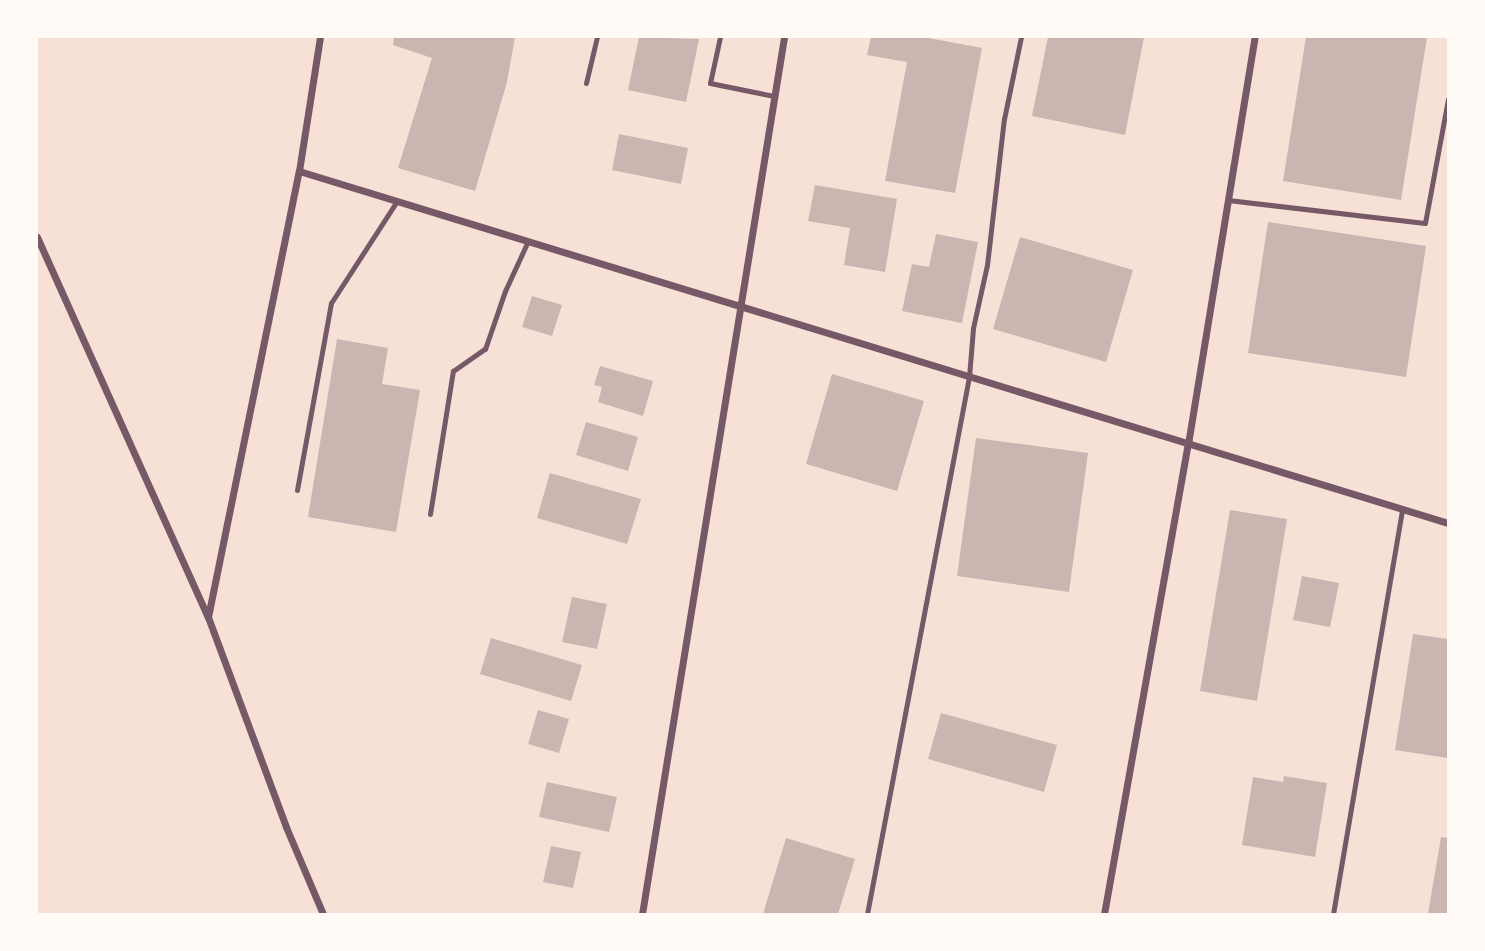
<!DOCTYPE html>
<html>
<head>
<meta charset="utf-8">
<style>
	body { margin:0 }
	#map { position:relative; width:1485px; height:951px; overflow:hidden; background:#f7e1d7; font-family:"Archivo Narrow",sans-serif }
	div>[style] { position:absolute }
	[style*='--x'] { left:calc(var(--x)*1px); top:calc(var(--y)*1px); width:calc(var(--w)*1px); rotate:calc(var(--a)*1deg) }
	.building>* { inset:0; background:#ccb4b1 }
	.service>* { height:5px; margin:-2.5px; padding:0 2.5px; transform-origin:2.5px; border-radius:2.5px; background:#755966 }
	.minor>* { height:7px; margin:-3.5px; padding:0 3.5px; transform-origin:3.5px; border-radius:3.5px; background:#755966 }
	span { translate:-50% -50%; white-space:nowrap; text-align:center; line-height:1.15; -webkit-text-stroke:5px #fffaf5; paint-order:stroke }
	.frame { position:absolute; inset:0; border:38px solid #fffaf5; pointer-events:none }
</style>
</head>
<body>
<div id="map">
	<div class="building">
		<i style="clip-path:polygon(394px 37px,515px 37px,507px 82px,475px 191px,398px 168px,432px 58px,393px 45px)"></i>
		<i style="clip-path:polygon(639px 37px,699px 39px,686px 102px,628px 90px)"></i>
		<i style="clip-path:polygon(871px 37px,923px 37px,982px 48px,955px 193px,885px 181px,907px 62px,867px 55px)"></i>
		<i style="clip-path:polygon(1048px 37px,1144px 37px,1125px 135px,1032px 116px)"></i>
		<i style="clip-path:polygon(1306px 37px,1427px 37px,1401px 200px,1283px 181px)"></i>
		<i style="clip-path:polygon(619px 134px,688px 148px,681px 184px,612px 170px)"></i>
		<i style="clip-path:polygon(815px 185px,897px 199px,885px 272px,844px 265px,850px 228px,808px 221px)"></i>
		<i style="clip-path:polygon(1268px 222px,1426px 246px,1406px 377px,1248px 353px)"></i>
		<i style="clip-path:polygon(936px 234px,978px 242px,962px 323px,902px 311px,912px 264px,929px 267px)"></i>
		<i style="clip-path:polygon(1020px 237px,1133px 270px,1106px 362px,993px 329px)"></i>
		<i style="clip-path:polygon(532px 296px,562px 305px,552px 336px,522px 327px)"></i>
		<i style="clip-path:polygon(337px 339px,388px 348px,382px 384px,420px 390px,396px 532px,308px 517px)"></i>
		<i style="clip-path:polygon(600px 366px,653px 381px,643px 416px,598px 402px,602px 387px,594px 385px)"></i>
		<i style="clip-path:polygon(832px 374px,924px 401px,897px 491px,806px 464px)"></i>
		<i style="clip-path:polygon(586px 422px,638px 437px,628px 471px,576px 455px)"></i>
		<i style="clip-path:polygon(976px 438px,1088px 453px,1069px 592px,957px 576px)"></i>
		<i style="clip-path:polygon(550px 473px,641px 499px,627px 544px,537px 518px)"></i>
		<i style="clip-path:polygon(1230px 510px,1287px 519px,1257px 701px,1200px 691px)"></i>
		<i style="clip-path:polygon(1302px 576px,1339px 583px,1330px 627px,1293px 620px)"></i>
		<i style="clip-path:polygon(572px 597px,607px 604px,597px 649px,562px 642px)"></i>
		<i style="clip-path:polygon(1413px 634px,1448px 639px,1448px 758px,1395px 750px)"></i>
		<i style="clip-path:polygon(491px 638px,582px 665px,571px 701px,480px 674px)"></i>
		<i style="clip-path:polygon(538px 710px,569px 719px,559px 753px,528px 744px)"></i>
		<i style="clip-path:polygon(941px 713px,1057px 745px,1044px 792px,928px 759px)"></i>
		<i style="clip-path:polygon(1284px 776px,1327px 783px,1315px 857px,1242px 845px,1253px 777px,1283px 782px)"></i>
		<i style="clip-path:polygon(547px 782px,617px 797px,609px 832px,539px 817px)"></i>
		<i style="clip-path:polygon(1441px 837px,1448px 838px,1448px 914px,1428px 914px)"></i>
		<i style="clip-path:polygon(786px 838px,855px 859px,838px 914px,763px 914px)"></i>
		<i style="clip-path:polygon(551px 846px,581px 852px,573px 888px,543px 882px)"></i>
	</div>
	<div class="service">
		<i style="--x:720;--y:37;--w:47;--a:102.3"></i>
		<i style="--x:710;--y:83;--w:65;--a:11.5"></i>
		<i style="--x:586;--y:83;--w:47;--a:-76.6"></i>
		<i style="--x:1228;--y:200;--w:198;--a:6.7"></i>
		<i style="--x:1425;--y:223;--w:126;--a:-79.5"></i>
		<i style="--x:297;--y:490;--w:190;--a:-79.7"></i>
		<i style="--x:331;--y:303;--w:121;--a:-57.1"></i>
		<i style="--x:430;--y:514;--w:145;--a:-80.9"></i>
		<i style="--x:453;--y:371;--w:39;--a:-35"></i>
		<i style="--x:485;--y:349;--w:61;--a:-71"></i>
		<i style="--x:505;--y:291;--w:55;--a:-65.3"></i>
		<i style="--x:867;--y:914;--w:547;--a:-79.25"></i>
		<i style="--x:969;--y:377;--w:49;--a:-85.3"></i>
		<i style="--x:973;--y:328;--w:65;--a:-77.5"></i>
		<i style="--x:987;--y:265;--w:147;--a:-83.4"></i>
		<i style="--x:1004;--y:119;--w:84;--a:-78.3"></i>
		<i style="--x:1333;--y:914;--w:411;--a:-80.3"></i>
	</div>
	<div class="minor">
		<i style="--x:299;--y:171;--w:1202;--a:17.03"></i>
		<i style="--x:37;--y:237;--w:417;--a:65.8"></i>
		<i style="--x:208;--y:617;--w:224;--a:69.6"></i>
		<i style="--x:286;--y:827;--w:95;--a:67"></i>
		<i style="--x:208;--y:617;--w:455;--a:-78.5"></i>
		<i style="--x:299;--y:171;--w:136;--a:-81.1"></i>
		<i style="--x:642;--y:914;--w:888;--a:-80.8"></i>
		<i style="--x:1104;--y:914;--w:477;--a:-79.9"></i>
		<i style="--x:1188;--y:444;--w:412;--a:-80.7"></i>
	</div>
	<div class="frame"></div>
</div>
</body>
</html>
